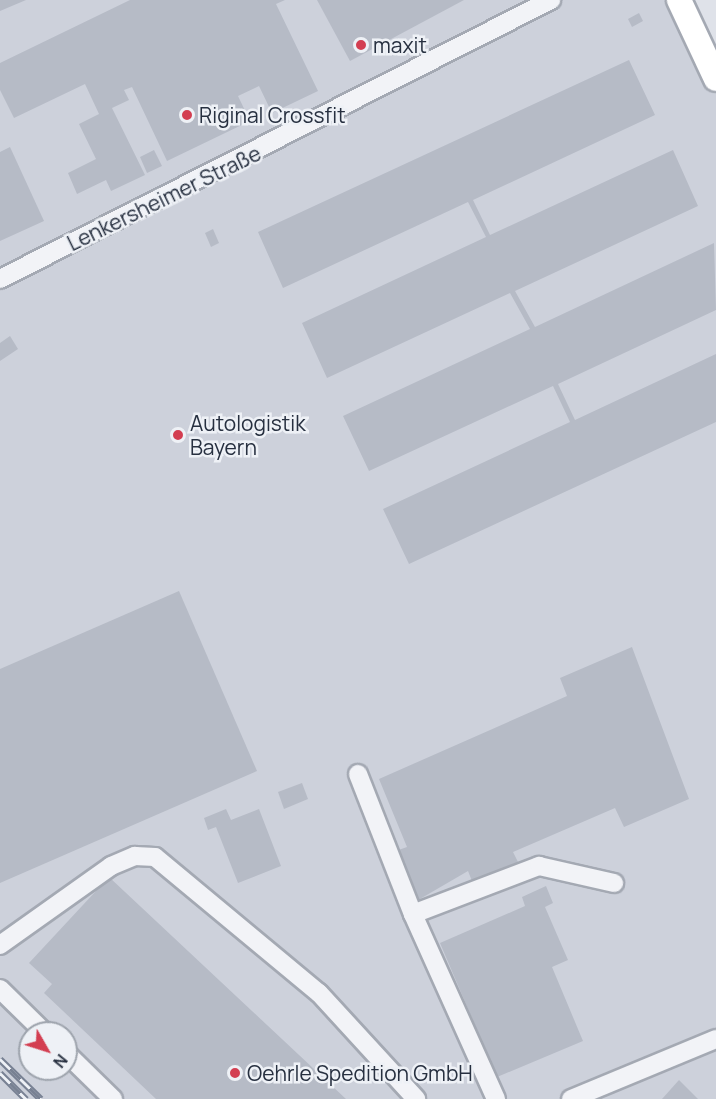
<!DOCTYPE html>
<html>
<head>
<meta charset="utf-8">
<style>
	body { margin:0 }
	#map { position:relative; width:716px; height:1099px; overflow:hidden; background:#dfe2e9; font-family:Manrope,sans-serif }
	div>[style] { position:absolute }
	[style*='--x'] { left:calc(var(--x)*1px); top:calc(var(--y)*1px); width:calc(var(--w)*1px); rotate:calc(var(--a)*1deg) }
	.built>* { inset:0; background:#cdd1db }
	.building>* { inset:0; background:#b6bbc6 }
	.roads { filter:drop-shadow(2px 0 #a4a9b3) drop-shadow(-2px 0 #a4a9b3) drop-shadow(0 2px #a4a9b3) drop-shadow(0 -2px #a4a9b3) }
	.minor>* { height:18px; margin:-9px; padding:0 9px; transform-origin:9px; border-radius:9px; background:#f2f3f7 }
	.major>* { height:24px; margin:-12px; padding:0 12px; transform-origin:12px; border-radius:12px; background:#fff }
	.rail>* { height:7px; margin-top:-3.5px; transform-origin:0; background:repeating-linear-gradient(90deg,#eef1f6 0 14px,#788193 0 28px); box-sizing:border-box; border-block:2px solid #788193 }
	.dots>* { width:16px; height:16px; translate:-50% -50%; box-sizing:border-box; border:3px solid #eef1f6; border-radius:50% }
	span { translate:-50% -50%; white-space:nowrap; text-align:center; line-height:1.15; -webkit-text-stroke:5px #eef1f6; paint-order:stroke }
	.poi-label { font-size:21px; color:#273040 }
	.left { translate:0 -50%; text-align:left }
	.street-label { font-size:21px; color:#273040 }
	.north { position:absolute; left:18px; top:1021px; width:60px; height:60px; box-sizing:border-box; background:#eef1f6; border:2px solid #9ea4ad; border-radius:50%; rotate:129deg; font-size:16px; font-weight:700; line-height:24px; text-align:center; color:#273040 }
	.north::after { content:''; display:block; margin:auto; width:21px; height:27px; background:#d33e51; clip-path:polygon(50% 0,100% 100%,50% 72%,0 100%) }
</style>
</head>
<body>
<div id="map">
	<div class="built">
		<i style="clip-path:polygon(evenodd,0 0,687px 0,716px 75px,716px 1099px,0 1099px,0 0,30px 1033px,66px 1033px,66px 1069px,30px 1069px,30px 1033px)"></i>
	</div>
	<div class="building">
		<i style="clip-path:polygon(0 0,26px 0,0 11px)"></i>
		<i style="clip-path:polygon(130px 0,285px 0,276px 4px,318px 91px,272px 113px,259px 86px,238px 96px,250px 121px,167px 161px,132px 87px,124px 90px,129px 100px,112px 108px,145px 175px,111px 191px,106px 180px,77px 194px,68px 173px,96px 159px,79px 124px,99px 114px,85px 84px,14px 118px,0 90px,0 63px)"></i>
		<i style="clip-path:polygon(317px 0,464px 0,350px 61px)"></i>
		<i style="clip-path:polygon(639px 13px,643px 21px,632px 27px,628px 19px)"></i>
		<i style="clip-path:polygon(629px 60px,655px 115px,473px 200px,490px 235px,673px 150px,698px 206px,515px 291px,535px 327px,714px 243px,716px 310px,558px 384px,575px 420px,716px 354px,716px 422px,409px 564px,383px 509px,570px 422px,553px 386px,369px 471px,343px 416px,530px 329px,510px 293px,327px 378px,302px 323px,486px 237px,468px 202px,283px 288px,258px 232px)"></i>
		<i style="clip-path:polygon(10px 147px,44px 221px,0 241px,0 152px)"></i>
		<i style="clip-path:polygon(154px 150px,162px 166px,147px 173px,140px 157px)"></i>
		<i style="clip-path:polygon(213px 229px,219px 243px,211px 247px,205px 233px)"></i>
		<i style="clip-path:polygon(10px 336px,18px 349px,0 361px,0 343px)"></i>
		<i style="clip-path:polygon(179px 591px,257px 771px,0 883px,0 669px)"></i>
		<i style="clip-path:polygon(632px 647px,689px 799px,624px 827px,615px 808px,513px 852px,518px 862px,472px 881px,468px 871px,413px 903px,393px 852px,407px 847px,379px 779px,567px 696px,560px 678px)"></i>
		<i style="clip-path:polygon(302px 783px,308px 799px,284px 809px,278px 792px)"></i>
		<i style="clip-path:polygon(226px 809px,231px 820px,259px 809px,281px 866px,238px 883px,216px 827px,208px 830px,204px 818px)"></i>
		<i style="clip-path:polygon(109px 877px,346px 1099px,156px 1099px,44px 993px,52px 984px,29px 963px)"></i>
		<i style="clip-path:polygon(546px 886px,553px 903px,545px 907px,568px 960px,552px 967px,583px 1041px,497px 1077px,440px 943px,525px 906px,522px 897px)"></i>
		<i style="clip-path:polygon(679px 1080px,698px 1099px,662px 1099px)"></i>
	</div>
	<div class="roads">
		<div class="minor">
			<i style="--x:0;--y:279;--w:618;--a:-26.86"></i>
			<i style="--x:358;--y:774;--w:150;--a:68.6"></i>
			<i style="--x:0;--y:945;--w:136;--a:-35.4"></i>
			<i style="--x:111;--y:866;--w:26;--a:-23"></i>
			<i style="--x:135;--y:856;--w:20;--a:3"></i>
			<i style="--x:155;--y:857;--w:213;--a:39.7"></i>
			<i style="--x:319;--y:993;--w:144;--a:47.5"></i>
			<i style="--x:0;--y:989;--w:63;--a:44.4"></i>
			<i style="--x:66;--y:1053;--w:66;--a:44.4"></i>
			<i style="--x:496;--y:1099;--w:203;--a:-114.2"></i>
			<i style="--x:413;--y:914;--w:135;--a:-20.9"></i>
			<i style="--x:539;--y:866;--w:77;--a:12.8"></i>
			<i style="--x:571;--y:1099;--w:157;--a:-22.5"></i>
		</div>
		<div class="major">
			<i style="--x:679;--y:0;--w:87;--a:64.9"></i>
		</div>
	</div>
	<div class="rail">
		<i style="--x:0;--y:1059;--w:57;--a:44.3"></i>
		<i style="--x:0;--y:1073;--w:37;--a:45"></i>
	</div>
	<div class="dots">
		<i style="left:361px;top:45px;background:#d33e51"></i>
		<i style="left:187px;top:115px;background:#d33e51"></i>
		<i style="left:178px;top:435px;background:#d33e51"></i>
		<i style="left:235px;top:1073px;background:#d33e51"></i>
	</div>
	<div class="poi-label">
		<span class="left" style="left:373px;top:45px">maxit</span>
		<span class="left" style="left:199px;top:115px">Riginal Crossfit</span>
		<span class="left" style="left:190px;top:435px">Autologistik<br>Bayern</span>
		<span class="left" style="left:247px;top:1073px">Oehrle Spedition GmbH</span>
	</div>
	<div class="street-label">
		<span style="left:164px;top:198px;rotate:-26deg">Lenkersheimer Straße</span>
	</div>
	<div class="north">N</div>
</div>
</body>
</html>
